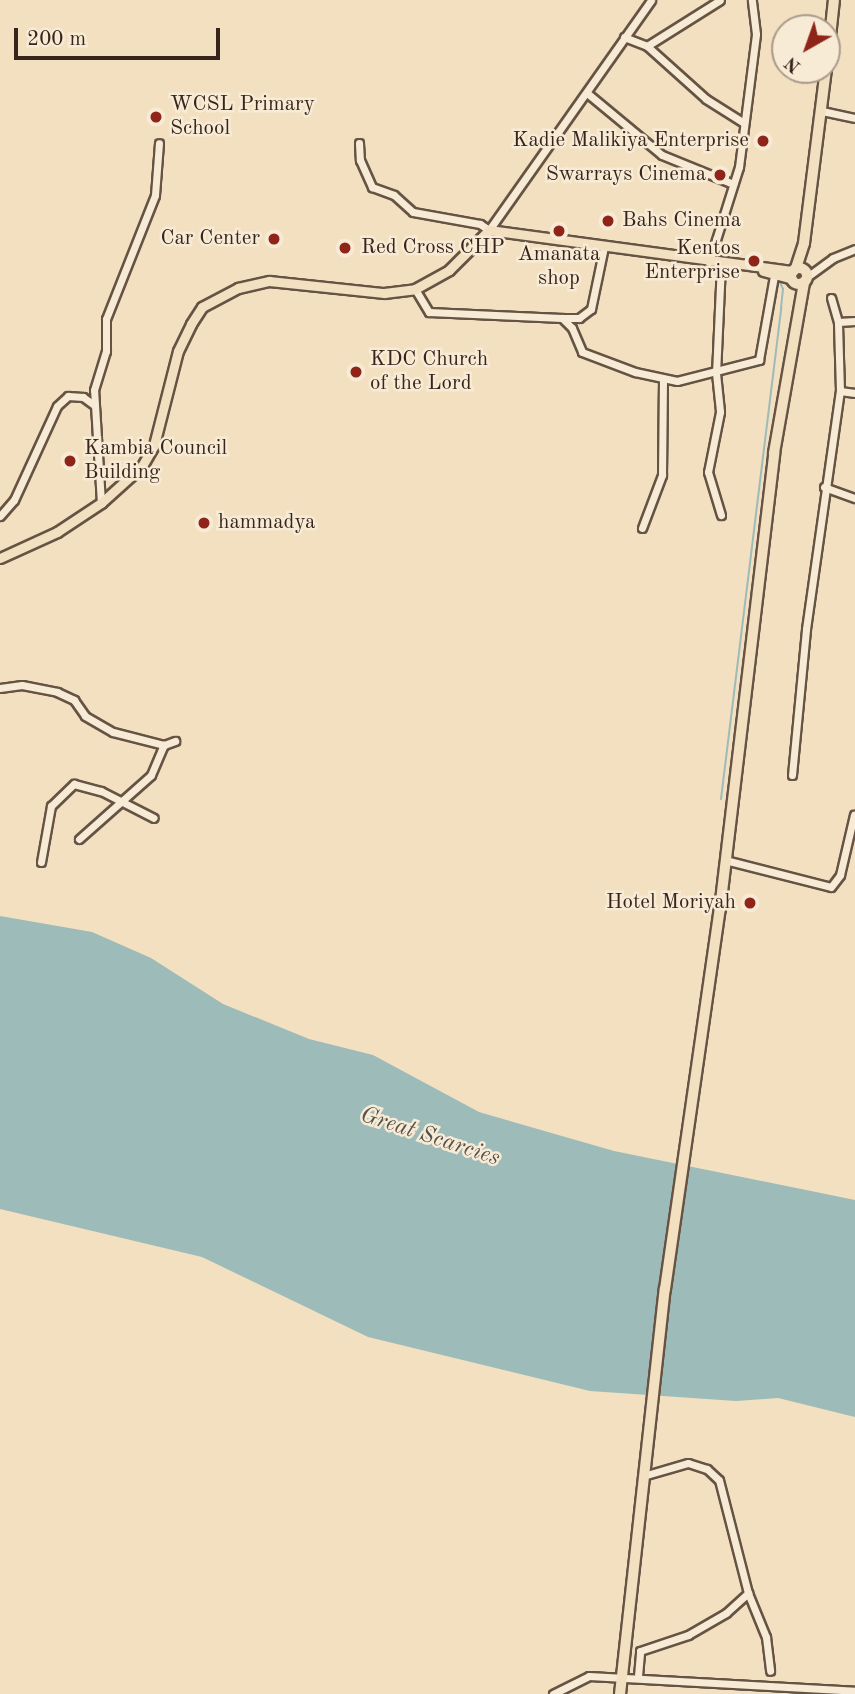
<!DOCTYPE html>
<html>
<head>
<meta charset="utf-8">
<style>
	body { margin:0 }
	#map { position:relative; width:855px; height:1694px; overflow:hidden; background:#f2e0c0; font-family:"Old Standard TT",serif }
	div>[style] { position:absolute }
	[style*='--x'] { left:calc(var(--x)*1px); top:calc(var(--y)*1px); width:calc(var(--w)*1px); rotate:calc(var(--a)*1deg) }
	.water>* { inset:0; background:#9dbbb9 }
	.stream>* { height:2px; margin:-1px; padding:0 1px; transform-origin:1px; border-radius:1px; background:#9dbbb9 }
	.roads { filter:drop-shadow(2px 0 #665344) drop-shadow(-2px 0 #665344) drop-shadow(0 2px #665344) drop-shadow(0 -2px #665344) }
	.minor>* { height:7px; margin:-3.5px; padding:0 3.5px; transform-origin:3.5px; border-radius:3.5px; background:#f7ebd6 }
	.major>* { height:9px; margin:-4.5px; padding:0 4.5px; transform-origin:4.5px; border-radius:4.5px; background:#f2e0c0 }
	.highway>* { height:10px; margin:-5px; padding:0 5px; transform-origin:5px; border-radius:5px; background:#f2e0c0 }
	.highway>.ring { margin:-5px; padding:0; box-sizing:content-box; background:none; border:10px solid #f2e0c0; border-radius:50% }
	.dots>* { width:19px; height:19px; translate:-50% -50%; box-sizing:border-box; border:4px solid #f7ebd6; border-radius:50% }
	span { translate:-50% -50%; white-space:nowrap; text-align:center; line-height:1.15; -webkit-text-stroke:5px #f7ebd6; paint-order:stroke }
	.poi-label { font-size:21px; color:#38241a }
	.left { translate:0 -50%; text-align:left }
	.right { translate:-100% -50%; text-align:right }
	.water-label { font-size:23px; color:#56514a; font-style:italic }
	.north { position:absolute; left:771px; top:14px; width:70px; height:70px; box-sizing:border-box; background:#f7ebd6; border:2px solid #ab9b8b; border-radius:50%; rotate:220deg; font-size:19px; font-weight:700; line-height:28px; text-align:center; color:#38241a }
	.north::after { content:''; display:block; margin:auto; width:24px; height:32px; background:#8f2418; clip-path:polygon(50% 0,100% 100%,50% 72%,0 100%) }
	.scale { position:absolute; left:14px; top:28px; width:206px; height:32px; box-sizing:border-box; border:4px solid #38241a; border-top:0; padding-left:9px; font-size:21px; line-height:24px; white-space:nowrap; color:#38241a; -webkit-text-stroke:5px #f7ebd6; paint-order:stroke }
</style>
</head>
<body>
<div id="map">
	<div class="water">
		<i style="clip-path:polygon(0 916px,92px 932px,151px 958px,223px 1004px,309px 1039px,373px 1055px,479px 1112px,614px 1151px,855px 1200px,855px 1417px,778px 1398px,736px 1401px,590px 1391px,368px 1337px,202px 1257px,0 1209px)"></i>
	</div>
	<div class="stream">
		<i style="--x:721;--y:799;--w:495;--a:-83"></i>
		<i style="--x:781;--y:308;--w:19;--a:-84"></i>
		<i style="--x:783;--y:289;--w:10;--a:-114"></i>
	</div>
	<div class="roads">
		<div class="minor">
			<i style="--x:624;--y:37;--w:25;--a:21"></i>
			<i style="--x:647;--y:46;--w:79;--a:41.9"></i>
			<i style="--x:706;--y:99;--w:45;--a:32.3"></i>
			<i style="--x:647;--y:46;--w:86;--a:-32.2"></i>
			<i style="--x:587;--y:93;--w:97;--a:39.6"></i>
			<i style="--x:662;--y:155;--w:77;--a:22.2"></i>
			<i style="--x:822;--y:111;--w:34;--a:12"></i>
			<i style="--x:359;--y:143;--w:17;--a:87"></i>
			<i style="--x:360;--y:160;--w:30;--a:66"></i>
			<i style="--x:372;--y:187;--w:23;--a:20"></i>
			<i style="--x:394;--y:195;--w:25;--a:42"></i>
			<i style="--x:413;--y:212;--w:68;--a:10.2"></i>
			<i style="--x:480;--y:224;--w:11;--a:34"></i>
			<i style="--x:489;--y:230;--w:281;--a:-54.8"></i>
			<i style="--x:709;--y:262;--w:100;--a:-72.5"></i>
			<i style="--x:739;--y:167;--w:134;--a:-82.7"></i>
			<i style="--x:756;--y:34;--w:34;--a:-97"></i>
			<i style="--x:721;--y:264;--w:109;--a:92.6"></i>
			<i style="--x:716;--y:373;--w:39;--a:84"></i>
			<i style="--x:720;--y:412;--w:61;--a:101.3"></i>
			<i style="--x:708;--y:472;--w:45;--a:73.2"></i>
			<i style="--x:807;--y:277;--w:32;--a:-36"></i>
			<i style="--x:833;--y:258;--w:24;--a:-22"></i>
			<i style="--x:415;--y:289;--w:27;--a:59"></i>
			<i style="--x:429;--y:312;--w:133;--a:2.6"></i>
			<i style="--x:562;--y:318;--w:14;--a:45"></i>
			<i style="--x:572;--y:328;--w:26;--a:67"></i>
			<i style="--x:582;--y:352;--w:57;--a:20.7"></i>
			<i style="--x:635;--y:372;--w:43;--a:12.1"></i>
			<i style="--x:677;--y:381;--w:85;--a:-14.4"></i>
			<i style="--x:759;--y:360;--w:85;--a:-79.9"></i>
			<i style="--x:563;--y:318;--w:16;--a:0"></i>
			<i style="--x:579;--y:318;--w:15;--a:-37"></i>
			<i style="--x:591;--y:309;--w:63;--a:-78.2"></i>
			<i style="--x:838;--y:322;--w:17;--a:-3"></i>
			<i style="--x:840;--y:391;--w:15;--a:8"></i>
			<i style="--x:824;--y:487;--w:33;--a:20"></i>
			<i style="--x:101;--y:503;--w:113;--a:-93.5"></i>
			<i style="--x:94;--y:390;--w:41;--a:-72.9"></i>
			<i style="--x:106;--y:351;--w:32;--a:-90"></i>
			<i style="--x:106;--y:319;--w:133;--a:-68.4"></i>
			<i style="--x:155;--y:195;--w:52;--a:-85.6"></i>
			<i style="--x:0;--y:516;--w:21;--a:-49"></i>
			<i style="--x:14;--y:500;--w:103;--a:-65.4"></i>
			<i style="--x:57;--y:406;--w:15;--a:-42"></i>
			<i style="--x:68;--y:396;--w:15;--a:4"></i>
			<i style="--x:83;--y:397;--w:14;--a:36"></i>
			<i style="--x:642;--y:528;--w:57;--a:-69.3"></i>
			<i style="--x:662;--y:475;--w:96;--a:-89.4"></i>
			<i style="--x:0;--y:688;--w:22;--a:-8"></i>
			<i style="--x:22;--y:685;--w:36;--a:11"></i>
			<i style="--x:57;--y:692;--w:19;--a:25"></i>
			<i style="--x:74;--y:700;--w:19;--a:55"></i>
			<i style="--x:85;--y:716;--w:32;--a:30"></i>
			<i style="--x:113;--y:732;--w:53;--a:14.3"></i>
			<i style="--x:792;--y:775;--w:147;--a:-84.5"></i>
			<i style="--x:806;--y:629;--w:240;--a:-81.9"></i>
			<i style="--x:840;--y:391;--w:69;--a:-91.7"></i>
			<i style="--x:838;--y:322;--w:25;--a:-106"></i>
			<i style="--x:79;--y:839;--w:96;--a:-41.6"></i>
			<i style="--x:151;--y:775;--w:33;--a:-67"></i>
			<i style="--x:164;--y:745;--w:12;--a:-20"></i>
			<i style="--x:725;--y:860;--w:109;--a:14.3"></i>
			<i style="--x:831;--y:887;--w:15;--a:-53"></i>
			<i style="--x:840;--y:875;--w:62;--a:-76.9"></i>
			<i style="--x:41;--y:862;--w:57;--a:-79.9"></i>
			<i style="--x:51;--y:806;--w:32;--a:-44"></i>
			<i style="--x:74;--y:784;--w:28;--a:15"></i>
			<i style="--x:101;--y:791;--w:59;--a:27"></i>
			<i style="--x:643;--y:1476;--w:47;--a:-16.1"></i>
			<i style="--x:688;--y:1463;--w:20;--a:18"></i>
			<i style="--x:707;--y:1469;--w:16;--a:43"></i>
			<i style="--x:719;--y:1480;--w:117;--a:75.6"></i>
			<i style="--x:748;--y:1593;--w:48;--a:67.8"></i>
			<i style="--x:766;--y:1637;--w:34;--a:83"></i>
			<i style="--x:638;--y:1676;--w:25;--a:-85"></i>
			<i style="--x:640;--y:1651;--w:51;--a:-18.4"></i>
			<i style="--x:688;--y:1635;--w:44;--a:-30.1"></i>
			<i style="--x:726;--y:1613;--w:30;--a:-42"></i>
			<i style="--x:553;--y:1694;--w:40;--a:-26.6"></i>
			<i style="--x:589;--y:1676;--w:266;--a:3.2"></i>
		</div>
		<div class="major">
			<i style="--x:763;--y:271;--w:30;--a:15"></i>
			<i style="--x:0;--y:558;--w:63;--a:-24.5"></i>
			<i style="--x:57;--y:532;--w:53;--a:-33.4"></i>
			<i style="--x:101;--y:503;--w:55;--a:-42.1"></i>
			<i style="--x:142;--y:466;--w:24;--a:-60"></i>
			<i style="--x:154;--y:445;--w:97;--a:-75.7"></i>
			<i style="--x:178;--y:351;--w:30;--a:-64"></i>
			<i style="--x:191;--y:324;--w:20;--a:-57"></i>
			<i style="--x:202;--y:307;--w:41;--a:-27.8"></i>
			<i style="--x:238;--y:288;--w:32;--a:-13"></i>
			<i style="--x:269;--y:281;--w:116;--a:6"></i>
			<i style="--x:384;--y:293;--w:31;--a:-7"></i>
			<i style="--x:415;--y:289;--w:39;--a:-29"></i>
			<i style="--x:449;--y:270;--w:57;--a:-45"></i>
			<i style="--x:489;--y:230;--w:307;--a:7.7"></i>
		</div>
		<div class="highway">
			<i style="--x:827;--y:65;--w:65;--a:-83.9"></i>
			<i style="--x:796;--y:268;--w:26;--a:-72"></i>
			<i style="--x:804;--y:243;--w:174;--a:-82.8"></i>
			<i class="ring" style="left:791px;top:268px;width:6px;height:6px"></i>
			<i style="--x:620;--y:1694;--w:407;--a:-83.7"></i>
			<i style="--x:665;--y:1289;--w:384;--a:-81.8"></i>
			<i style="--x:720;--y:909;--w:459;--a:-83.2"></i>
			<i style="--x:774;--y:453;--w:174;--a:-80"></i>
		</div>
	</div>
	<div class="dots">
		<i style="left:156px;top:117px;background:#8f2418"></i>
		<i style="left:763px;top:141px;background:#8f2418"></i>
		<i style="left:720px;top:175px;background:#8f2418"></i>
		<i style="left:608px;top:221px;background:#8f2418"></i>
		<i style="left:559px;top:231px;background:#8f2418"></i>
		<i style="left:274px;top:239px;background:#8f2418"></i>
		<i style="left:345px;top:248px;background:#8f2418"></i>
		<i style="left:754px;top:261px;background:#8f2418"></i>
		<i style="left:356px;top:372px;background:#8f2418"></i>
		<i style="left:70px;top:461px;background:#8f2418"></i>
		<i style="left:204px;top:523px;background:#8f2418"></i>
		<i style="left:750px;top:903px;background:#8f2418"></i>
	</div>
	<div class="poi-label">
		<span class="left" style="left:170px;top:117px">WCSL Primary<br>School</span>
		<span class="right" style="left:749px;top:141px">Kadie Malikiya Enterprise</span>
		<span class="right" style="left:706px;top:175px">Swarrays Cinema</span>
		<span class="left" style="left:622px;top:221px">Bahs Cinema</span>
		<span class="right" style="left:260px;top:239px">Car Center</span>
		<span class="left" style="left:361px;top:248px">Red Cross CHP</span>
		<span class="right" style="left:740px;top:261px">Kentos<br>Enterprise</span>
		<span style="left:559px;top:267px">Amanata<br>shop</span>
		<span class="left" style="left:370px;top:372px">KDC Church<br>of the Lord</span>
		<span class="left" style="left:84px;top:461px">Kambia Council<br>Building</span>
		<span class="left" style="left:218px;top:523px">hammadya</span>
		<span class="right" style="left:736px;top:903px">Hotel Moriyah</span>
	</div>
	<div class="water-label">
		<span style="left:430px;top:1137px;rotate:18deg">Great Scarcies</span>
	</div>
	<div class="north">N</div>
	<div class="scale">200 m</div>
</div>
</body>
</html>
